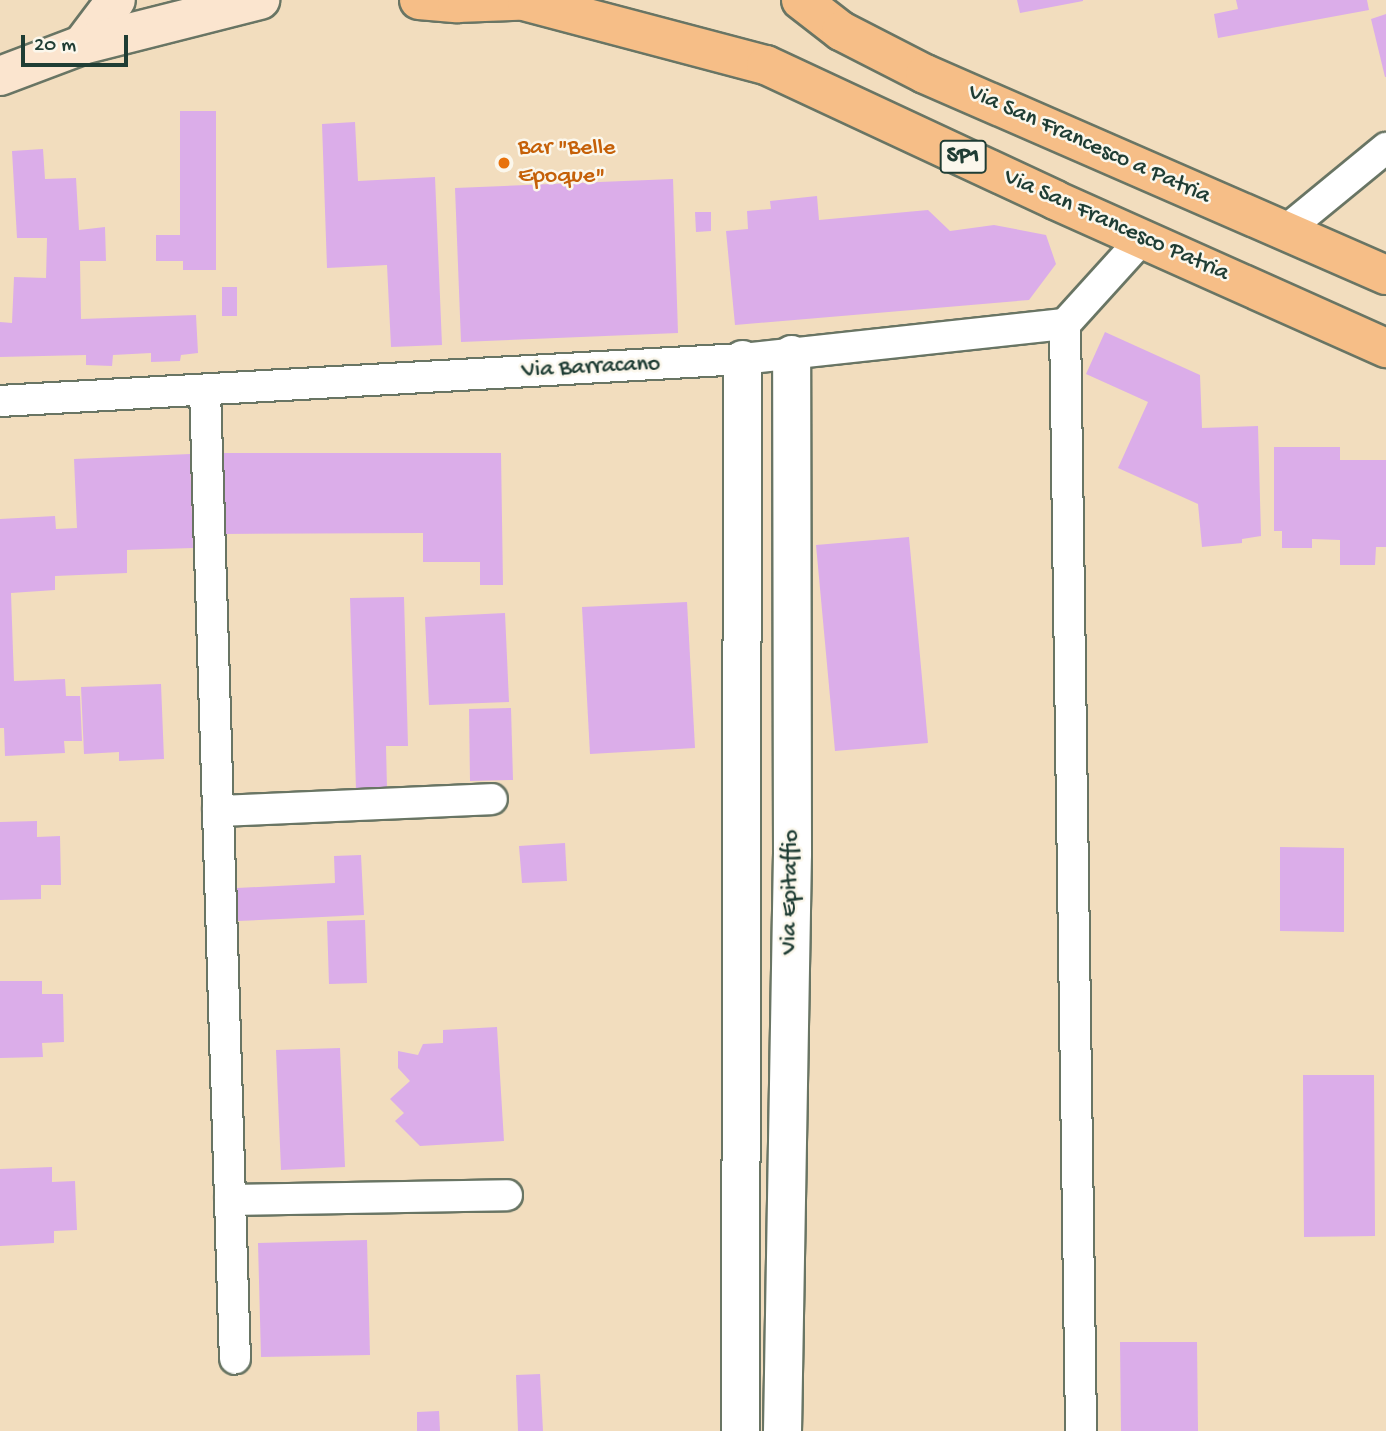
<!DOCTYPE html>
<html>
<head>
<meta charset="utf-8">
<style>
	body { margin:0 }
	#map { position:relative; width:1386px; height:1431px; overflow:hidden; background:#f2ddbe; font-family:"Gochi Hand",sans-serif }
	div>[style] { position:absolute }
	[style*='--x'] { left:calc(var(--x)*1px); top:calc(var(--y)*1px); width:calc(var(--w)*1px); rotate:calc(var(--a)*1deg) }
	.building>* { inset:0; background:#dbade9 }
	.roads { filter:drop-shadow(2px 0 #697564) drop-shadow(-2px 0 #697564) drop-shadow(0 2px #697564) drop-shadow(0 -2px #697564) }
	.minor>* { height:30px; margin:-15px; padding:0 15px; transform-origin:15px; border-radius:15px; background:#fff }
	.tertiary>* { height:37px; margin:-18.5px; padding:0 18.5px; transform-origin:18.5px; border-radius:18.5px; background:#fff }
	.secondary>* { height:38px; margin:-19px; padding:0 19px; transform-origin:19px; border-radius:19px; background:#fbe5cf }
	.primary>* { height:38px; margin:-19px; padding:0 19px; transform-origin:19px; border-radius:19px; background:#f6be87 }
	.dots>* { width:19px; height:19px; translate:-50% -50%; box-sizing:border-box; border:4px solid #fbf7ec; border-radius:50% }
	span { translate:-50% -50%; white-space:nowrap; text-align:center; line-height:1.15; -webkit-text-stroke:5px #fbf7ec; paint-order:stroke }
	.shield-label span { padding:2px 5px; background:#fbf7ec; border:2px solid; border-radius:5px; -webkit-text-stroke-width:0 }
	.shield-label { font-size:23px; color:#1f3d34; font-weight:700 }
	.street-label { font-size:24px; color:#1f3d34 }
	.food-label { font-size:24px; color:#c56008 }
	.left { translate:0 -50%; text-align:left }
	.scale { position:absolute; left:21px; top:35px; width:107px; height:32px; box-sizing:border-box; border:4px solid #1f3d34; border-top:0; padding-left:9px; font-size:21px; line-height:24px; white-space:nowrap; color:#1f3d34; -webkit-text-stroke:5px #fbf7ec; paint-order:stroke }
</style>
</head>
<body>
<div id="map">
	<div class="building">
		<i style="clip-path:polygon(1017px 0,1083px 0,1083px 1px,1020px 13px)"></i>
		<i style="clip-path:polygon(1236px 0,1367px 0,1369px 10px,1218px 38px,1214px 14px,1238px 9px)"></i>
		<i style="clip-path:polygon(1386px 14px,1386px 77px,1385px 77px,1371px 19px)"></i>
		<i style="clip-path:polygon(180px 111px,216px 111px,216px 270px,183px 270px,183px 261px,156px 261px,156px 235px,180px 235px)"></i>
		<i style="clip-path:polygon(355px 122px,358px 181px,435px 177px,442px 345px,391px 347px,387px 265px,327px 268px,322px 124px)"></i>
		<i style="clip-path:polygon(43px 149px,45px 179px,76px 178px,79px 230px,105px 227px,106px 261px,80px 261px,81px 319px,196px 315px,198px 353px,181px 355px,180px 361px,151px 362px,151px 353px,113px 355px,112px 366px,86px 365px,86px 355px,0 357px,0 322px,12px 323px,14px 277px,46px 278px,47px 238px,17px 238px,12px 151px)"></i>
		<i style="clip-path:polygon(673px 179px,678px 333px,461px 342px,455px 188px)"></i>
		<i style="clip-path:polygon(817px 196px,819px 220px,928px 210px,950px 231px,994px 225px,1046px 235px,1056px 264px,1029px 300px,735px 325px,726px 231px,748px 229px,747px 211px,771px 209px,770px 201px)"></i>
		<i style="clip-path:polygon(695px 212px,711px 212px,711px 231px,696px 232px)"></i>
		<i style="clip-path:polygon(222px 287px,237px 287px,237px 316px,222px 316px)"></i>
		<i style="clip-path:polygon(1105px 332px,1200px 375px,1202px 428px,1258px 426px,1261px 536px,1242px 539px,1242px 543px,1202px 547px,1198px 504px,1118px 468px,1148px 402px,1086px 374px)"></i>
		<i style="clip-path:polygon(1274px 447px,1340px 447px,1340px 460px,1386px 460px,1386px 547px,1376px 547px,1375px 565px,1340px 565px,1340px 540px,1312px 539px,1312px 548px,1282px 548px,1282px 531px,1274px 531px)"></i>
		<i style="clip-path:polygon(221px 453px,501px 453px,503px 585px,480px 585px,480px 562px,423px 562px,423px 533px,222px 534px)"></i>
		<i style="clip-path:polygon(190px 454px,193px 548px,127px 550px,127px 573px,55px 576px,55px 590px,11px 593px,14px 681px,65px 679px,66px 696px,80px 696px,82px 741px,64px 741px,65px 753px,5px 756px,4px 728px,0 728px,0 519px,55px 516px,56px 529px,77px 528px,74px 459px)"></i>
		<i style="clip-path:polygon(909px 537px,928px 743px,835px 751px,816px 545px)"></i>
		<i style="clip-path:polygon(404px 597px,408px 746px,386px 746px,387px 788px,356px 789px,350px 598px)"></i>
		<i style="clip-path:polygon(687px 602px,695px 748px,590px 754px,582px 607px)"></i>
		<i style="clip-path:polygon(505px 613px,509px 702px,429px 705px,425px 617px)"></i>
		<i style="clip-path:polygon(161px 684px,164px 759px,119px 761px,119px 752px,84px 754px,81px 687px)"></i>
		<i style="clip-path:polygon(511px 708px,513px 780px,470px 781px,469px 709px)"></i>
		<i style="clip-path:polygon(37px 821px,37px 837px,60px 836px,61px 885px,41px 885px,41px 899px,0 900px,0 822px)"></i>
		<i style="clip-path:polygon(565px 843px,567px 881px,522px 883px,519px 846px)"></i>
		<i style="clip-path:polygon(1280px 847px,1344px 848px,1344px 932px,1280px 931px)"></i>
		<i style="clip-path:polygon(361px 855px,364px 915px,238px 921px,237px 888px,335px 883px,334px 856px)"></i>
		<i style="clip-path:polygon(365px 920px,367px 983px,329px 984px,327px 921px)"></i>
		<i style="clip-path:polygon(0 981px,42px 981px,42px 994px,63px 994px,64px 1042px,42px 1043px,43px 1057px,0 1058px)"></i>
		<i style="clip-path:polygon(497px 1027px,504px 1141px,420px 1146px,395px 1121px,404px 1113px,390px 1099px,410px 1081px,398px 1068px,398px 1051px,418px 1055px,423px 1044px,443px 1043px,443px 1030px)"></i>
		<i style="clip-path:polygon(340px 1048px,345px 1167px,281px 1170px,276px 1050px)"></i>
		<i style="clip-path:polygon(1303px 1075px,1374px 1075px,1375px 1236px,1304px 1237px)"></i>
		<i style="clip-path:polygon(52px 1167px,52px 1182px,75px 1181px,77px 1230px,54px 1231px,54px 1243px,0 1246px,0 1169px)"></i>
		<i style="clip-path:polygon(367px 1240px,370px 1355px,261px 1357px,258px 1243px)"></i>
		<i style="clip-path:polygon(1120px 1342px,1197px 1342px,1198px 1431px,1121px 1431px)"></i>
		<i style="clip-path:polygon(540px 1374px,543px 1431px,518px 1431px,516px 1375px)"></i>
		<i style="clip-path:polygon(439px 1411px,440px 1431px,417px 1431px,417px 1412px)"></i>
	</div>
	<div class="roads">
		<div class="minor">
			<i style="--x:1285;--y:231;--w:131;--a:-39.4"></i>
			<i style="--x:1065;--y:324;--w:1107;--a:89.17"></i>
			<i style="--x:205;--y:390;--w:969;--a:88.23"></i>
			<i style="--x:0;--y:401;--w:743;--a:-3.24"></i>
			<i style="--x:742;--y:359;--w:325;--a:-6.2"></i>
			<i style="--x:1065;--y:324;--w:115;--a:-47.8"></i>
			<i style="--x:218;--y:811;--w:274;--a:-2.5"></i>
			<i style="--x:230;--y:1200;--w:277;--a:-1"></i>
		</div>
		<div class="tertiary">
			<i style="--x:740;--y:1431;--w:1072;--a:-89.89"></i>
			<i style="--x:782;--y:1431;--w:578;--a:-89.01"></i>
			<i style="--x:792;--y:853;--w:499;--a:-90.1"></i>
		</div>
		<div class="secondary">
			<i style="--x:82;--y:45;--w:56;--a:-52.9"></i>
			<i style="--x:0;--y:76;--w:88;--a:-20.7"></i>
			<i style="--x:82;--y:45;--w:184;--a:-14.2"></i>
		</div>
		<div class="primary">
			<i style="--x:419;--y:0;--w:38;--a:5"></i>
			<i style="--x:457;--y:3;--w:82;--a:-2.1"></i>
			<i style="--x:801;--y:0;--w:51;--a:37.8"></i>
			<i style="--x:841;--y:31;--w:94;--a:27.1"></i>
			<i style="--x:925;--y:74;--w:503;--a:23.56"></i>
			<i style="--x:527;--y:2;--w:247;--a:14.8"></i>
			<i style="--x:766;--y:65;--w:319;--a:25"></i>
			<i style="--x:1055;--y:200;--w:363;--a:24.1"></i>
		</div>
	</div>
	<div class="dots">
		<i style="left:504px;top:163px;background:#e8710a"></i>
	</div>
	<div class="shield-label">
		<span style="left:963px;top:157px">SP1</span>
	</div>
	<div class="street-label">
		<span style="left:1089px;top:145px;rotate:24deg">Via San Francesco a Patria</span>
		<span style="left:1116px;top:226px;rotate:24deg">Via San Francesco Patria</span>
		<span style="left:591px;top:368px;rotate:-3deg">Via Barracano</span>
		<span style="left:791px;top:892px;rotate:-89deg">Via Epitaffio</span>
	</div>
	<div class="food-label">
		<span class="left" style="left:518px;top:163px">Bar "Belle<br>Epoque"</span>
	</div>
	<div class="scale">20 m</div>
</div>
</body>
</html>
